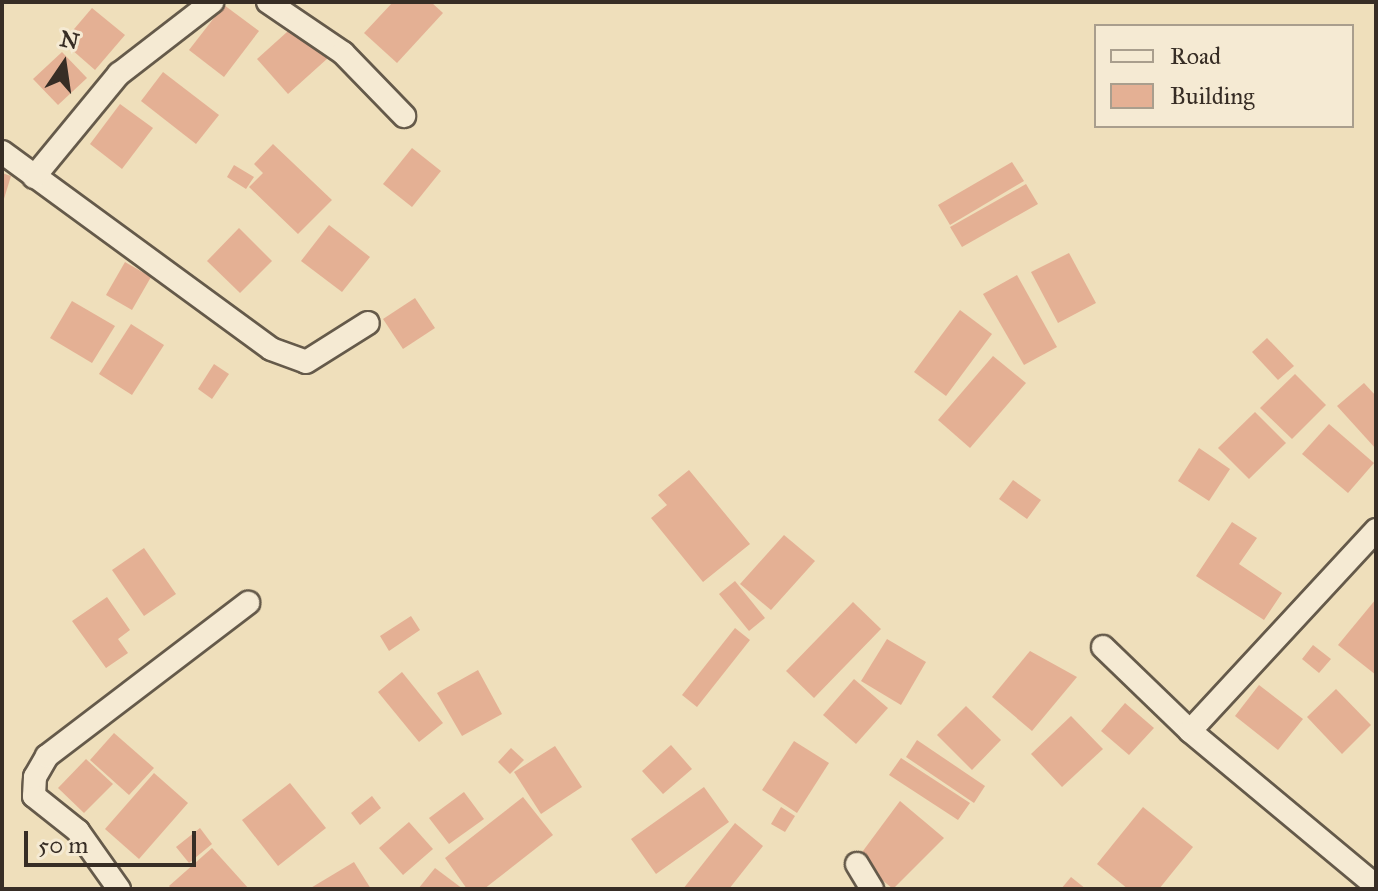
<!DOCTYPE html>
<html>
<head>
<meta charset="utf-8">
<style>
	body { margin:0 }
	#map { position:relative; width:1378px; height:891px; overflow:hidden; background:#efdfbb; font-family:"IM FELL Great Primer",serif }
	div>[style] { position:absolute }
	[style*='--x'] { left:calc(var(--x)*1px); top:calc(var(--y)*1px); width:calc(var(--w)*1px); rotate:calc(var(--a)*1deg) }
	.building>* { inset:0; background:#e4b094 }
	.roads { filter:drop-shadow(2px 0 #655a4a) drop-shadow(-2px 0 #655a4a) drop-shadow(0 2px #655a4a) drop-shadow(0 -2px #655a4a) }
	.street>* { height:22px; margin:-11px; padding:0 11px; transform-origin:11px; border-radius:11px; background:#f5ead3 }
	span { translate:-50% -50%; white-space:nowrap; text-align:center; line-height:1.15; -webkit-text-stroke:6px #f5ead3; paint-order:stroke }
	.frame { position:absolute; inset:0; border:4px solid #372d25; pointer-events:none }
	.legend { position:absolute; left:1094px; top:24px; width:260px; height:104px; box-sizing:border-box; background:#f5ead3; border:2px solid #a99e8d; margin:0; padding:10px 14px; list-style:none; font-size:24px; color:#372d25 }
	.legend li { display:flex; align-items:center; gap:16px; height:40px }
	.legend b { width:40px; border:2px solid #a99e8d }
	.north { position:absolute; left:24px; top:24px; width:80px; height:80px; -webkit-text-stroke:6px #f5ead3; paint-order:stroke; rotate:13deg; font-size:22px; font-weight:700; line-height:32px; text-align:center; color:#372d25 }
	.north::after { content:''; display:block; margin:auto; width:28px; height:36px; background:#372d25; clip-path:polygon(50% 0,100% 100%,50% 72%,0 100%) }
	.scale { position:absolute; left:24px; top:831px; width:172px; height:36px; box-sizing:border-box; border:4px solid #372d25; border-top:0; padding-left:10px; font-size:24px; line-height:28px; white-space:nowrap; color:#372d25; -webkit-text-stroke:6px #f5ead3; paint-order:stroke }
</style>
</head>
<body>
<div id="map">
	<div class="building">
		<i style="clip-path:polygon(393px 2px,431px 2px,443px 13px,397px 63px,364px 33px)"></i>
		<i style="clip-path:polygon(224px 5px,259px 31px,224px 77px,189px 50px)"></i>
		<i style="clip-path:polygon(92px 8px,125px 35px,95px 70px,63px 42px)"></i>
		<i style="clip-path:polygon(297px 23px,328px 58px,288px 94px,257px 59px)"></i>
		<i style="clip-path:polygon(62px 52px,87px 78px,58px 105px,33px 79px)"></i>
		<i style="clip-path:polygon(163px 72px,219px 115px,196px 144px,141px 101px)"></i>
		<i style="clip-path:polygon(120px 104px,153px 128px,122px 169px,90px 144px)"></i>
		<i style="clip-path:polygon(273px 144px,332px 200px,298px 234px,249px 187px,263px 173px,254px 164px)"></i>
		<i style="clip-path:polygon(412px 148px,441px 171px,412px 207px,383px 184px)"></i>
		<i style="clip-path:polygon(1012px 162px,1024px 181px,950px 225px,938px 205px)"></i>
		<i style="clip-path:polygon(234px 165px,254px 177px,246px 189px,227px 177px)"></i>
		<i style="clip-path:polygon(2px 173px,11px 176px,3px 202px,2px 202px)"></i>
		<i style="clip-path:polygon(1026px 184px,1038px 204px,962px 247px,950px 227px)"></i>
		<i style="clip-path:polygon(329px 225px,370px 257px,342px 292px,301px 261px)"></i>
		<i style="clip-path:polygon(239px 228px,272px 261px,240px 293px,207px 261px)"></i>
		<i style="clip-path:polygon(1069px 253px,1096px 303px,1058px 323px,1031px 272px)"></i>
		<i style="clip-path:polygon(125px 262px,151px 277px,132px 310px,106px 295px)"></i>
		<i style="clip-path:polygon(1017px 275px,1057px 347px,1024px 365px,983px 294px)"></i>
		<i style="clip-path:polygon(415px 298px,435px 328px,403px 349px,383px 319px)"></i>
		<i style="clip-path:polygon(72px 301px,115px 326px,92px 363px,50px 338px)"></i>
		<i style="clip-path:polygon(960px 310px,992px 334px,946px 396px,914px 372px)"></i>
		<i style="clip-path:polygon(131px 324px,164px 345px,132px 395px,99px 374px)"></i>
		<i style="clip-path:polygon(1267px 338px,1294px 366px,1278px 380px,1252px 352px)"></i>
		<i style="clip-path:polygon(993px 356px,1026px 383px,970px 448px,938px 420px)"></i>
		<i style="clip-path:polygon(214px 364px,229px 374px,212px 399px,198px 389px)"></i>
		<i style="clip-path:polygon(1295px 374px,1326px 405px,1292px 439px,1260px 408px)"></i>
		<i style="clip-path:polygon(1364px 383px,1376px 396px,1376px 449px,1337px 406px)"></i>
		<i style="clip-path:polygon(1255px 412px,1286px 443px,1249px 479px,1218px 448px)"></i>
		<i style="clip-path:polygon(1329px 424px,1374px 463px,1348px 493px,1302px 454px)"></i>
		<i style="clip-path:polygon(1199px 448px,1230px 469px,1209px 501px,1178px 481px)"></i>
		<i style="clip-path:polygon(689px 470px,750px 544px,703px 582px,651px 518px,667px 505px,658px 495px)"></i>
		<i style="clip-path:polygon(1013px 480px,1041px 500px,1027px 519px,999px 499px)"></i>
		<i style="clip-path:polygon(1232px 522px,1257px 538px,1239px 564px,1282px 593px,1264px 620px,1196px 576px)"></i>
		<i style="clip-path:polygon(784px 535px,815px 561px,771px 610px,740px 584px)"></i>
		<i style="clip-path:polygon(144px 548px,176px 594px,144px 616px,112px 570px)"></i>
		<i style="clip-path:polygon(735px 581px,765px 618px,749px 631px,719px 594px)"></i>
		<i style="clip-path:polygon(107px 597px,130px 630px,118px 639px,128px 653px,106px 668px,72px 621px)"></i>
		<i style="clip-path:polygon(1376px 599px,1376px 675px,1338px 645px)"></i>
		<i style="clip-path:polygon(853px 602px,881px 629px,814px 698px,786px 671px)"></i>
		<i style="clip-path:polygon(411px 616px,420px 630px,389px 651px,380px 636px)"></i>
		<i style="clip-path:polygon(735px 628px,750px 640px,697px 707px,682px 695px)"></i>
		<i style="clip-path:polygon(887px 639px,926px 662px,901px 705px,861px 681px)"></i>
		<i style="clip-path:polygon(1313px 645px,1331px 659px,1319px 673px,1302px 659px)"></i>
		<i style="clip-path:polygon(1030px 651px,1077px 677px,1032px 731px,992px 697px)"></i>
		<i style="clip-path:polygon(478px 670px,502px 714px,462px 736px,437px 693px)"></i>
		<i style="clip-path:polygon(402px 672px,443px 723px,419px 742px,378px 692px)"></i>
		<i style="clip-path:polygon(854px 679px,888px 708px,856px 744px,823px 715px)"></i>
		<i style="clip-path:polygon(1259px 685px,1303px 719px,1278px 750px,1235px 716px)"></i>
		<i style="clip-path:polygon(1336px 689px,1371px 725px,1342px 754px,1307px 717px)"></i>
		<i style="clip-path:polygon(1125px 703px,1154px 728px,1129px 755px,1101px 731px)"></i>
		<i style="clip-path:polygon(966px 706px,1001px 740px,972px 770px,937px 735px)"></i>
		<i style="clip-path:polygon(1071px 716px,1103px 749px,1062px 787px,1031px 754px)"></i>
		<i style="clip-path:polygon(114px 733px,154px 768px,129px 795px,90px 760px)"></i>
		<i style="clip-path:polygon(917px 740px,985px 786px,974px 803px,906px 757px)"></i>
		<i style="clip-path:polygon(794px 741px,829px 763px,797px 813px,762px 790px)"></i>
		<i style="clip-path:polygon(671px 745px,692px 769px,663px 794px,642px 771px)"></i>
		<i style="clip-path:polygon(555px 746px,582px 787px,541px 814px,514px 772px)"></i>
		<i style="clip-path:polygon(511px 748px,524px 760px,510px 774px,498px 762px)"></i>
		<i style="clip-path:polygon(901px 758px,970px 803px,958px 820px,889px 775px)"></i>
		<i style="clip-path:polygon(86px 759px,113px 784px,84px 813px,58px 788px)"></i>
		<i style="clip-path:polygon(154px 773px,188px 803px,139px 859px,105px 829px)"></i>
		<i style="clip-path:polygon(290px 783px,326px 828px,278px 866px,242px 820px)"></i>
		<i style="clip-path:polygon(704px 787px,729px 822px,656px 874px,631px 839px)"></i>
		<i style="clip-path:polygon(464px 792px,484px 819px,449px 844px,429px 818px)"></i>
		<i style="clip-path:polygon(372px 796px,381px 808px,360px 825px,351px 813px)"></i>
		<i style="clip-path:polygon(523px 797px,553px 835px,484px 889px,467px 889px,445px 858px)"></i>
		<i style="clip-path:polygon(900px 801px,944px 838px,893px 889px,857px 859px)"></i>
		<i style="clip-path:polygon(781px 807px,795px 816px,785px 832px,771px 824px)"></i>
		<i style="clip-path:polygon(1143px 807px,1193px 847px,1159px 889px,1128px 889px,1097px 864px)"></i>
		<i style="clip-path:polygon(409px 822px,433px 849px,403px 875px,379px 848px)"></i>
		<i style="clip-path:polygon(735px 823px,763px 846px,729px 889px,683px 889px)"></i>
		<i style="clip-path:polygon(200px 828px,212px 844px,189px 863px,176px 847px)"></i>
		<i style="clip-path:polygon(212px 848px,249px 889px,172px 889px,169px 886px)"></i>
		<i style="clip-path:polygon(354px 862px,371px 889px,309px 889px)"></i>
		<i style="clip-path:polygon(435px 868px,463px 889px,418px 889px)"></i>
		<i style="clip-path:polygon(1071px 877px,1086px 889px,1061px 889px)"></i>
	</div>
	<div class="roads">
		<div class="street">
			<i style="--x:268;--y:2;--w:91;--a:34.2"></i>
			<i style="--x:343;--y:53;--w:88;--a:45.9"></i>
			<i style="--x:2;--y:152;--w:333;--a:36.2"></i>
			<i style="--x:271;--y:349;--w:37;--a:20"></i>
			<i style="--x:306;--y:362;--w:73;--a:-32.2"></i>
			<i style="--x:34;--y:177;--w:134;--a:-50.5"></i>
			<i style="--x:119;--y:74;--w:118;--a:-37.7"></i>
			<i style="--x:1103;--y:647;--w:121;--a:44"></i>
			<i style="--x:1190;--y:731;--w:242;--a:39.8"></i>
			<i style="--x:1190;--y:731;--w:274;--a:-47.2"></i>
			<i style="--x:857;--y:864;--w:29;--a:59"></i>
			<i style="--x:119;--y:889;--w:71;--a:-125.3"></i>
			<i style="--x:78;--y:831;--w:56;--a:-141.5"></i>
			<i style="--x:34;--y:796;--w:19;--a:-87"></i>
			<i style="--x:35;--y:777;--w:24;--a:-60"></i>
			<i style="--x:47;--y:756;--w:253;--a:-37.3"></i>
		</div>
	</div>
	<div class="frame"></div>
	<ul class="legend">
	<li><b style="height:10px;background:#f5ead3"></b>Road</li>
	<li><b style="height:22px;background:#e4b094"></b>Building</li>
	</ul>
	<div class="north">N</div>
	<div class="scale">50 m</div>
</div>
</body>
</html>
